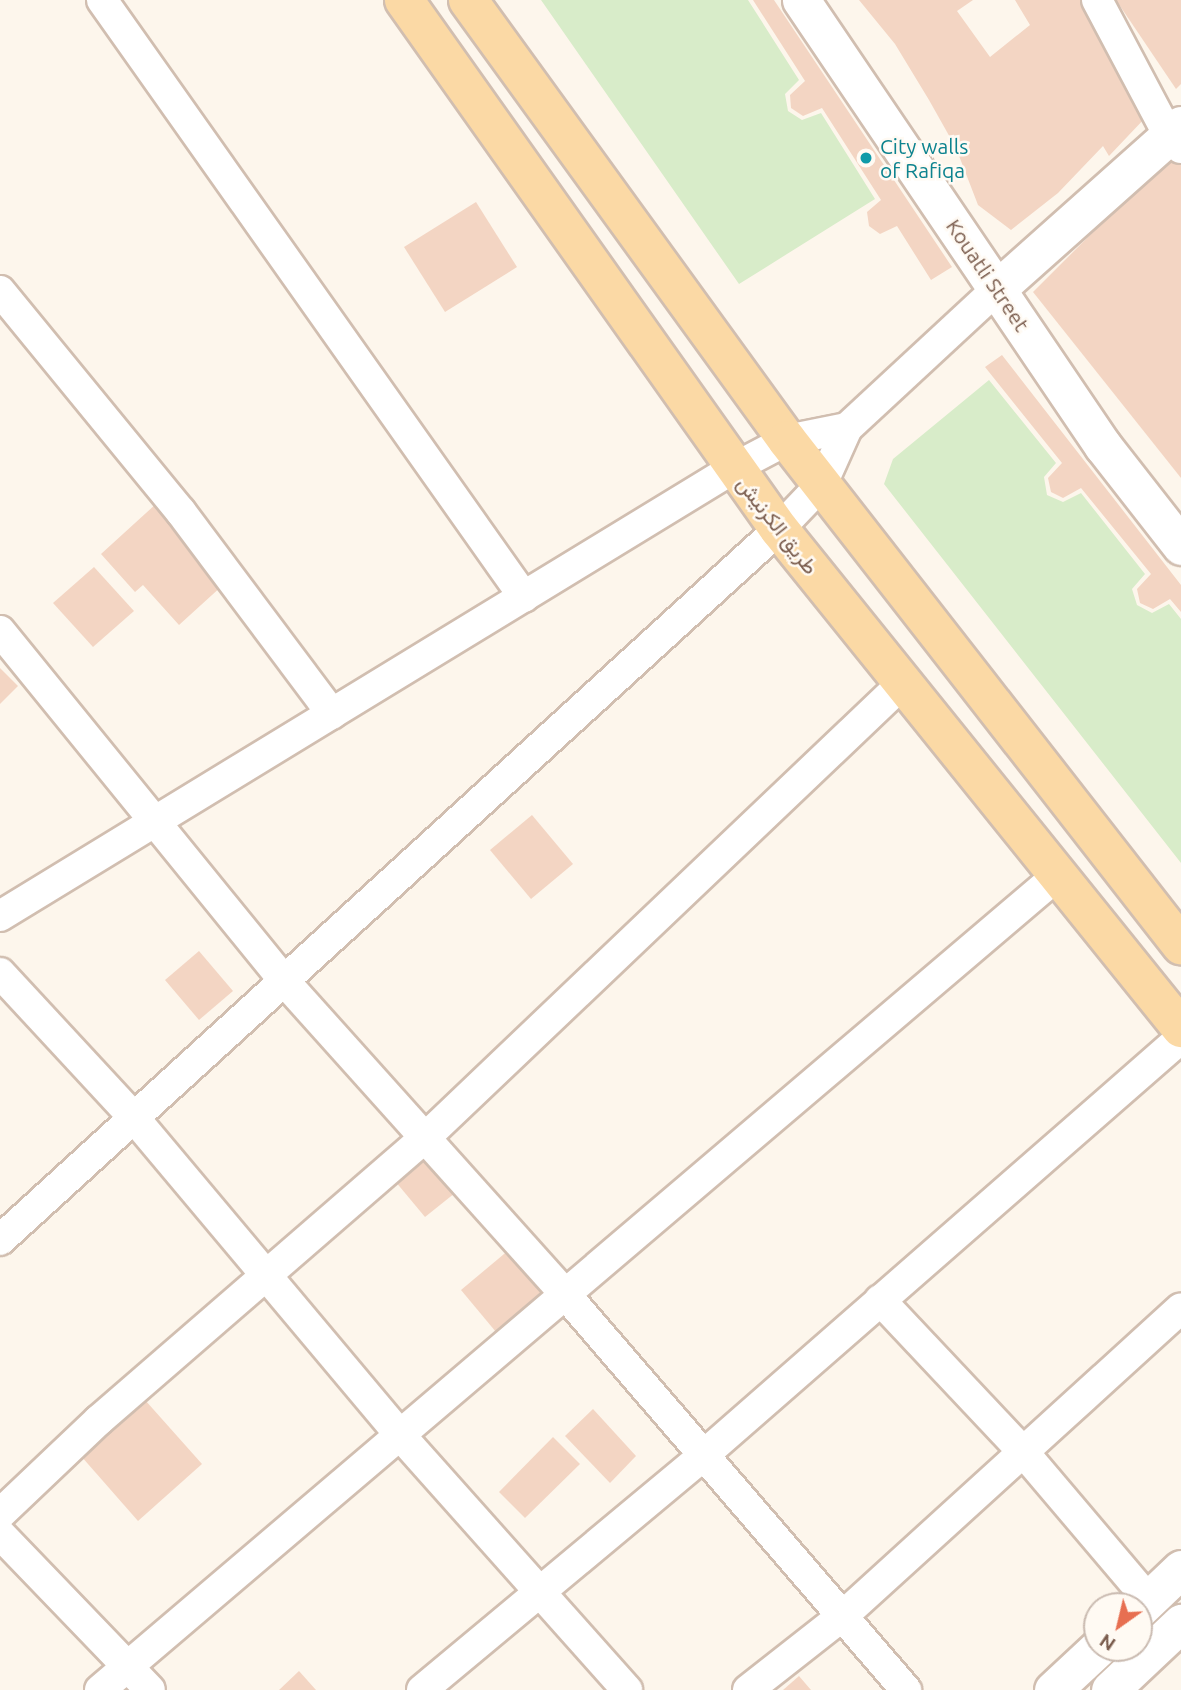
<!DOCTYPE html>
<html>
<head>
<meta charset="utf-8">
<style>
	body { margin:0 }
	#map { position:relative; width:1181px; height:1690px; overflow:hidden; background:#fdf6ec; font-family:Ubuntu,Vazirmatn,sans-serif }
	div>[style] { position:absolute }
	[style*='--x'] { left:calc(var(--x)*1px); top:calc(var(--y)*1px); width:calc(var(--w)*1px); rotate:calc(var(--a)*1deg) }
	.green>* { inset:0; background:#d8ecc9 }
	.building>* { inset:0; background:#f3d5c3 }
	.roads { filter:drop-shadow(2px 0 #d1beb0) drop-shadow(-2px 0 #d1beb0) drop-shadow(0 2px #d1beb0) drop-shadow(0 -2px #d1beb0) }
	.minor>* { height:30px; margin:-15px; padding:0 15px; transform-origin:15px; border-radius:15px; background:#fff }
	.tertiary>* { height:37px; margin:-18.5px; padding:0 18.5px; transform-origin:18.5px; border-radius:18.5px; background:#fff }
	.primary>* { height:38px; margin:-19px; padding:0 19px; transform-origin:19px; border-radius:19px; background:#fbd9a5 }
	.dots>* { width:19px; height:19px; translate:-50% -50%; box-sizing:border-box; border:4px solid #fffaf3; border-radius:50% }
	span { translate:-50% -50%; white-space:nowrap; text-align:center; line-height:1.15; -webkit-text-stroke:5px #fffaf3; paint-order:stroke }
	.culture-label { font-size:21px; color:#0d838f }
	.left { translate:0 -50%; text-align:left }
	.street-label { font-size:21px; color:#7a5c4d }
	.north { position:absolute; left:1083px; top:1592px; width:70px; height:70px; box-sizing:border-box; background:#fffaf3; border:2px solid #cabbb1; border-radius:50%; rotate:214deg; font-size:19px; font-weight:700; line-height:28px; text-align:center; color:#7a5c4d }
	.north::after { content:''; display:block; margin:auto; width:24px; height:32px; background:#e76f51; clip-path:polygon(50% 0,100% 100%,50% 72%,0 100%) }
</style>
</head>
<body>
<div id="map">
	<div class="green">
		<i style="clip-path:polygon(541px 0,748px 0,799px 80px,785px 94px,788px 111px,802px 120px,821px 113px,875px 199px,739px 284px)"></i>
		<i style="clip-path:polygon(989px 380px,1056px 463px,1044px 477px,1047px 495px,1063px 502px,1081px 493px,1145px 574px,1132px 589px,1137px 605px,1152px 613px,1169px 604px,1181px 619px,1181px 863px,884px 484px,893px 459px)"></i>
	</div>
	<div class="building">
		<i style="clip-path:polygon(753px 0,774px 0,952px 267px,931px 280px,897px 226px,880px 234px,869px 226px,867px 212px,881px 200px,822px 108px,803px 116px,791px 108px,790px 95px,805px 81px)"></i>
		<i style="clip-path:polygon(859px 0,973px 0,957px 11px,990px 57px,1030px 25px,1015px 0,1087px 0,1112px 64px,1146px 117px,1109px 156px,1103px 146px,1058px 193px,1011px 230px,978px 205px,956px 148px,929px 100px,895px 44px)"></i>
		<i style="clip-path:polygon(1116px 0,1181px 0,1181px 84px,1176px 89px)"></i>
		<i style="clip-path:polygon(1179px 146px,1181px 148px,1181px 478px,1033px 292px)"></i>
		<i style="clip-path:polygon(476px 202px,517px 267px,445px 312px,404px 247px)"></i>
		<i style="clip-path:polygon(1002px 355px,1181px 585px,1181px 612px,1170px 599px,1153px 609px,1140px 603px,1137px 589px,1151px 574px,1081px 488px,1063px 498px,1051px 492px,1048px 478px,1062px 463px,985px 367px)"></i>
		<i style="clip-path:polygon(157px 503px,223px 585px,179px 625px,143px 585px,135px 592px,101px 554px)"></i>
		<i style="clip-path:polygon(94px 567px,134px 611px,93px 647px,53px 603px)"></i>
		<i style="clip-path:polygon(0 668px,18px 686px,0 704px)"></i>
		<i style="clip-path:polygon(532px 815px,573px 864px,531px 899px,490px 850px)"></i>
		<i style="clip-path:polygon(199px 951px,233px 991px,199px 1020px,165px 980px)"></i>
		<i style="clip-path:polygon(425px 1156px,455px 1193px,425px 1217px,395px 1181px)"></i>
		<i style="clip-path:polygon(516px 1244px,551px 1286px,496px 1332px,461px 1290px)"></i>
		<i style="clip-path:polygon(145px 1400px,202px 1464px,138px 1521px,81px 1456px)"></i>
		<i style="clip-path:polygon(593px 1409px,636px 1456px,610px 1483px,565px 1436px)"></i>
		<i style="clip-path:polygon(553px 1437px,580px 1464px,525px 1518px,499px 1492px)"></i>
		<i style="clip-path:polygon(299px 1671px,316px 1690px,279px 1690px)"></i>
		<i style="clip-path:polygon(799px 1676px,811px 1690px,783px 1690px)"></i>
	</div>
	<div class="roads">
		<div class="minor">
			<i style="--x:102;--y:0;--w:731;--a:54.74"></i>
			<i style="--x:1097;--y:0;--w:154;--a:62.1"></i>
			<i style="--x:1169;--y:136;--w:17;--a:45"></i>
			<i style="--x:0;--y:291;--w:286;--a:50.7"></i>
			<i style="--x:181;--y:512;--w:252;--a:53.2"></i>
			<i style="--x:0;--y:631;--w:454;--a:50.9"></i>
			<i style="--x:286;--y:983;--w:418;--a:48.1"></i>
			<i style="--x:565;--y:1294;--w:523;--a:49.27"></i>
			<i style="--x:0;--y:916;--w:860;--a:-31.4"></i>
			<i style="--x:734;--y:468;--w:60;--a:-27.8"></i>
			<i style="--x:787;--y:440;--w:61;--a:-11.3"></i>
			<i style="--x:847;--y:428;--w:206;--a:-42.8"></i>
			<i style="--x:0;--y:973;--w:199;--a:47.2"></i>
			<i style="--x:135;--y:1119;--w:411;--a:50"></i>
			<i style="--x:399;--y:1434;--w:343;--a:48.3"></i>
			<i style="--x:0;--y:1240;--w:1055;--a:-42.39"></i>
			<i style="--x:779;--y:529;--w:62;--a:-46.3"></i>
			<i style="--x:822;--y:484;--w:61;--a:-65.9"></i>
			<i style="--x:880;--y:1300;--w:212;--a:46.7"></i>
			<i style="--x:1025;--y:1454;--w:192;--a:49.7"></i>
			<i style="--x:0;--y:1514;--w:137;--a:-43.5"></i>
			<i style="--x:99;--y:1420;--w:431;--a:-40.9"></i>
			<i style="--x:425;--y:1138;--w:660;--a:-43.59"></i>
			<i style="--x:0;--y:1534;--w:216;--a:46.1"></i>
			<i style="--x:100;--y:1690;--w:1258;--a:-40.39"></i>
			<i style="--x:422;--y:1690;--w:368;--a:-39.8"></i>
			<i style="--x:705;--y:1454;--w:632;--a:-41.15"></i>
			<i style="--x:748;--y:1690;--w:123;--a:-38.1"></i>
			<i style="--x:845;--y:1614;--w:454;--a:-42.3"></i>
		</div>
		<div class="tertiary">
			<i style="--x:801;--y:0;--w:539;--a:55.9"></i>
			<i style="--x:1103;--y:446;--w:127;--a:52"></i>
			<i style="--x:998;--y:288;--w:245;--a:-41.7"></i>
			<i style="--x:1139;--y:1609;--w:58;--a:-43.6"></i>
			<i style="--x:1053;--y:1690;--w:62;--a:-43"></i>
			<i style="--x:1110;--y:1690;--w:98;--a:-43.3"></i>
		</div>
		<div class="primary">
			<i style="--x:404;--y:0;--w:648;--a:54.67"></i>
			<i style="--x:779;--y:529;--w:641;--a:51.14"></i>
			<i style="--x:468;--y:0;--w:543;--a:54.06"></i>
			<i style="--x:787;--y:440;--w:641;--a:52.04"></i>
		</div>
	</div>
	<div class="dots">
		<i style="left:866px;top:158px;background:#0f9aa8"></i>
	</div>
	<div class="culture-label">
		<span class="left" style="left:880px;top:158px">City walls<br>of Rafiqa</span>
	</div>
	<div class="street-label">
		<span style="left:988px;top:275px;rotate:56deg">Kouatli Street</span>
		<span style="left:778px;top:525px;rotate:52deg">طريق الكرنيش</span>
	</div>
	<div class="north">N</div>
</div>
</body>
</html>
